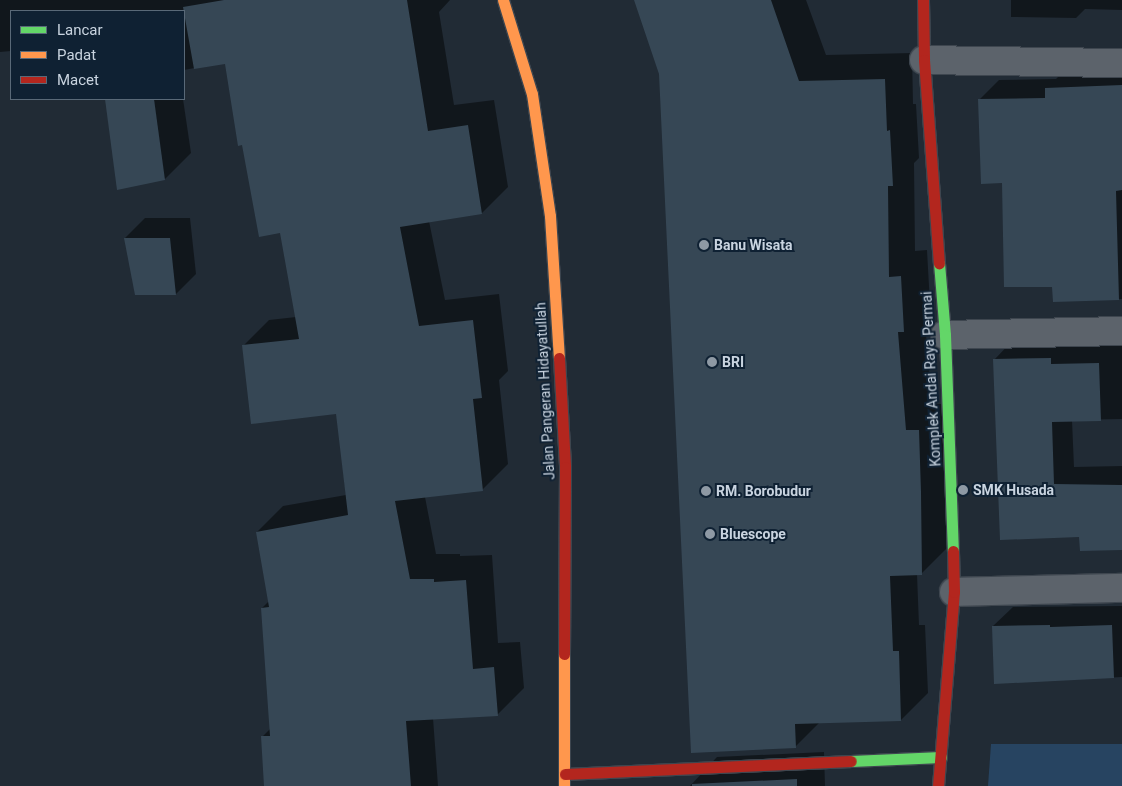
<!DOCTYPE html>
<html>
<head>
<meta charset="utf-8">
<style>
	body { margin:0 }
	#map { position:relative; width:1122px; height:786px; overflow:hidden; background:#212b35; font-family:Roboto,sans-serif }
	div>[style] { position:absolute }
	[style*='--x'] { left:calc(var(--x)*1px); top:calc(var(--y)*1px); width:calc(var(--w)*1px); rotate:calc(var(--a)*1deg) }
	.green>* { inset:0; background:#274461 }
	.shadow>* { inset:0; background:#0007 }
	.building>* { inset:0; background:#364755 }
	.roads { filter:drop-shadow(1px 0 #3e464f) drop-shadow(-1px 0 #3e464f) drop-shadow(0 1px #3e464f) drop-shadow(0 -1px #3e464f) }
	.street>* { height:28px; margin:-14px; padding:0 14px; transform-origin:14px; border-radius:14px; background:#5c636b }
	.fast>* { height:11px; margin:-5.5px; padding:0 5.5px; transform-origin:5.5px; border-radius:5.5px; background:#63d668 }
	.slow>* { height:11px; margin:-5.5px; padding:0 5.5px; transform-origin:5.5px; border-radius:5.5px; background:#ff974d }
	.jam>* { height:11px; margin:-5.5px; padding:0 5.5px; transform-origin:5.5px; border-radius:5.5px; background:#b3261e }
	.dots>* { width:14px; height:14px; translate:-50% -50%; box-sizing:border-box; border:2px solid #0f2133; border-radius:50% }
	span { translate:-50% -50%; white-space:nowrap; text-align:center; line-height:1.15; -webkit-text-stroke:4px #0f2133; paint-order:stroke }
	.poi-label { font-size:14px; color:#c9d4e0; font-weight:700 }
	.left { translate:0 -50%; text-align:left }
	.street-label { font-size:14px; color:#c9d4e0 }
	.legend { position:absolute; left:10px; top:10px; width:175px; height:90px; box-sizing:border-box; background:#0f2133; border:1px solid #596978; margin:0; padding:6px 9px; list-style:none; font-size:15px; color:#c9d4e0 }
	.legend li { display:flex; align-items:center; gap:10px; height:25px }
	.legend b { width:25px; border:1px solid #596978 }
</style>
</head>
<body>
<div id="map">
	<div class="green">
		<i style="clip-path:polygon(991px 744px,1122px 744px,1122px 786px,988px 786px)"></i>
	</div>
	<div class="shadow">
		<i style="clip-path:polygon(0 0,450px 0,439px 12px,454px 105px,494px 100px,508px 187px,482px 213px,429px 221px,445px 300px,499px 294px,508px 371px,499px 380px,508px 464px,482px 490px,425px 497px,436px 554px,460px 554px,460px 556px,492px 555px,498px 643px,520px 642px,524px 688px,498px 714px,433px 718px,438px 786px,265px 786px,262px 737px,271px 728px,262px 608px,269px 601px,257px 532px,283px 506px,346px 495px,337px 413px,243px 346px,269px 320px,296px 317px,281px 232px,226px 62px,184px 70px,184px 11px,11px 11px,11px 51px,0 52px)"></i>
		<i style="clip-path:polygon(635px 0,806px 0,826px 55px,912px 53px,913px 104px,916px 104px,919px 158px,914px 163px,915px 251px,927px 250px,930px 304px,924px 310px,932px 404px,945px 404px,948px 547px,922px 573px,917px 574px,919px 625px,925px 625px,928px 693px,901px 720px,820px 722px,795px 747px,660px 73px)"></i>
		<i style="clip-path:polygon(1011px 0,1122px 0,1122px 10px,1085px 9px,1076px 18px,1011px 17px)"></i>
		<i style="clip-path:polygon(1122px 67px,1122px 299px,1054px 300px,1053px 286px,1003px 182px,979px 100px,999px 80px,1056px 79px,1066px 69px)"></i>
		<i style="clip-path:polygon(107px 99px,183px 99px,191px 153px,165px 179px,118px 188px)"></i>
		<i style="clip-path:polygon(145px 218px,190px 218px,196px 274px,176px 294px,136px 293px,125px 238px)"></i>
		<i style="clip-path:polygon(1014px 339px,1122px 344px,1122px 419px,1072px 420px,1074px 467px,1122px 466px,1122px 549px,1081px 536px,1001px 539px,995px 359px)"></i>
		<i style="clip-path:polygon(1122px 606px,1122px 677px,995px 683px,993px 626px,1013px 607px)"></i>
		<i style="clip-path:polygon(824px 752px,825px 786px,690px 786px,717px 757px)"></i>
	</div>
	<div class="building">
		<i style="clip-path:polygon(224px 0,407px 0,428px 131px,468px 125px,482px 214px,400px 227px,419px 326px,473px 320px,482px 398px,473px 399px,483px 491px,395px 501px,410px 579px,434px 579px,434px 582px,466px 580px,473px 669px,494px 667px,498px 716px,406px 721px,411px 786px,264px 786px,261px 736px,270px 736px,261px 608px,269px 607px,256px 532px,348px 515px,336px 414px,251px 424px,242px 345px,299px 339px,280px 233px,259px 237px,242px 145px,238px 146px,225px 64px,194px 69px,183px 7px)"></i>
		<i style="clip-path:polygon(634px 0,771px 0,799px 81px,885px 79px,887px 131px,890px 130px,893px 186px,888px 186px,889px 277px,901px 276px,904px 332px,898px 332px,906px 430px,919px 430px,921px 492px,922px 575px,890px 576px,893px 651px,899px 651px,901px 721px,795px 724px,796px 748px,691px 753px,659px 74px)"></i>
		<i style="clip-path:polygon(1122px 85px,1122px 190px,1116px 191px,1119px 300px,1053px 302px,1052px 287px,1004px 287px,1002px 183px,981px 184px,978px 99px,1045px 98px,1045px 88px)"></i>
		<i style="clip-path:polygon(105px 99px,154px 99px,165px 180px,117px 190px)"></i>
		<i style="clip-path:polygon(124px 238px,170px 238px,176px 295px,135px 295px)"></i>
		<i style="clip-path:polygon(1051px 358px,1051px 364px,1099px 363px,1101px 421px,1052px 422px,1054px 484px,1122px 485px,1122px 550px,1080px 551px,1079px 537px,1000px 540px,993px 359px)"></i>
		<i style="clip-path:polygon(1050px 625px,1050px 627px,1112px 625px,1114px 678px,994px 684px,992px 626px)"></i>
		<i style="clip-path:polygon(797px 779px,797px 786px,692px 786px,692px 784px)"></i>
	</div>
	<div class="roads">
		<div class="street">
			<i style="--x:924;--y:60;--w:198;--a:0.9"></i>
			<i style="--x:945;--y:335;--w:177;--a:-1.3"></i>
			<i style="--x:954;--y:592;--w:168;--a:-1.4"></i>
		</div>
		<div class="fast">
			<i style="--x:939;--y:263;--w:72;--a:85.2"></i>
			<i style="--x:945;--y:335;--w:216;--a:87.9"></i>
			<i style="--x:851;--y:761;--w:90;--a:-2.5"></i>
		</div>
		<div class="slow">
			<i style="--x:503;--y:0;--w:98;--a:72.9"></i>
			<i style="--x:532;--y:94;--w:123;--a:81.6"></i>
			<i style="--x:550;--y:216;--w:142;--a:86.4"></i>
			<i style="--x:564;--y:786;--w:132;--a:-90"></i>
		</div>
		<div class="jam">
			<i style="--x:923;--y:0;--w:60;--a:89"></i>
			<i style="--x:924;--y:60;--w:204;--a:85.8"></i>
			<i style="--x:559;--y:358;--w:109;--a:86.8"></i>
			<i style="--x:565;--y:467;--w:187;--a:90.3"></i>
			<i style="--x:565;--y:774;--w:286;--a:-2.6"></i>
			<i style="--x:938;--y:786;--w:195;--a:-85.3"></i>
			<i style="--x:954;--y:592;--w:41;--a:-91.4"></i>
		</div>
	</div>
	<div class="dots">
		<i style="left:704px;top:245px;background:#8e99a4"></i>
		<i style="left:712px;top:362px;background:#8e99a4"></i>
		<i style="left:963px;top:490px;background:#8e99a4"></i>
		<i style="left:706px;top:491px;background:#8e99a4"></i>
		<i style="left:710px;top:534px;background:#8e99a4"></i>
	</div>
	<div class="poi-label">
		<span class="left" style="left:714px;top:245px">Banu Wisata</span>
		<span class="left" style="left:722px;top:362px">BRI</span>
		<span class="left" style="left:973px;top:490px">SMK Husada</span>
		<span class="left" style="left:716px;top:491px">RM. Borobudur</span>
		<span class="left" style="left:720px;top:534px">Bluescope</span>
	</div>
	<div class="street-label">
		<span style="left:931px;top:379px;rotate:-93deg">Komplek Andai Raya Permai</span>
		<span style="left:545px;top:391px;rotate:-93deg">Jalan Pangeran Hidayatullah</span>
	</div>
	<ul class="legend">
	<li><b style="height:6px;background:#63d668"></b>Lancar</li>
	<li><b style="height:6px;background:#ff974d"></b>Padat</li>
	<li><b style="height:6px;background:#b3261e"></b>Macet</li>
	</ul>
</div>
</body>
</html>
